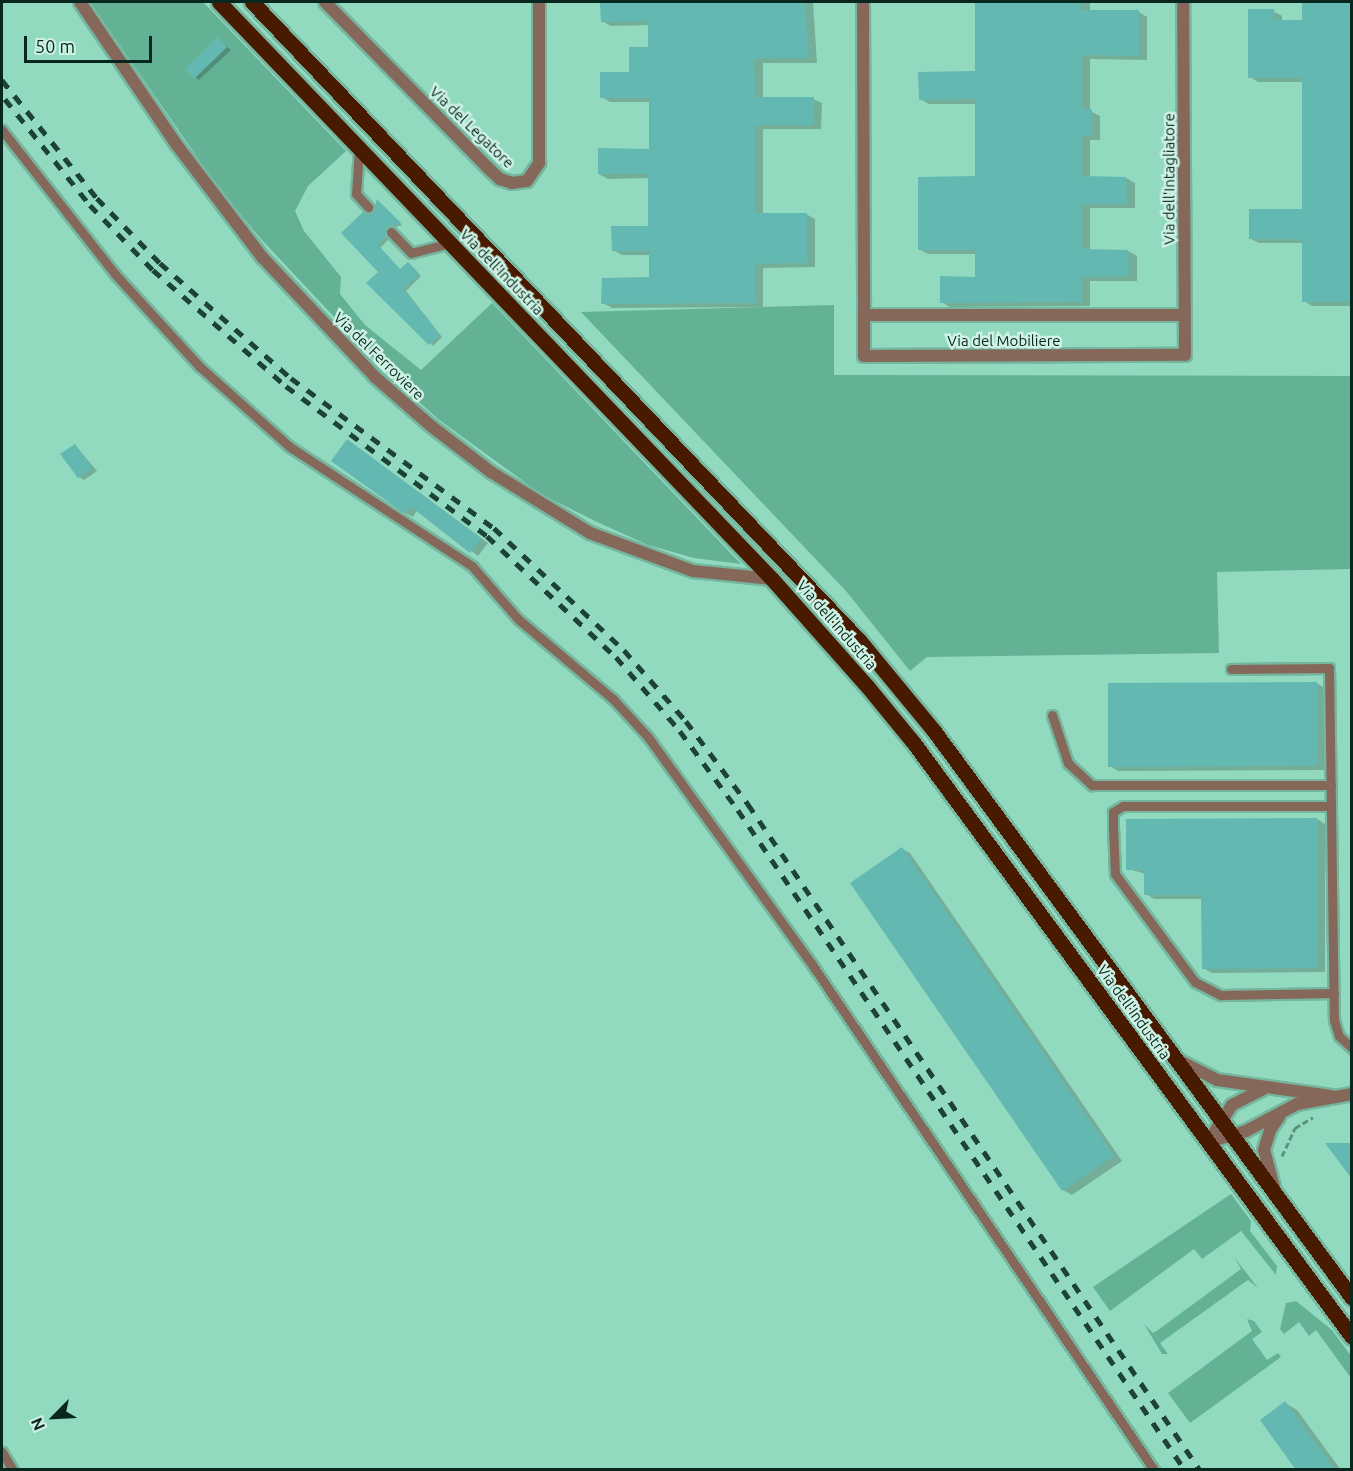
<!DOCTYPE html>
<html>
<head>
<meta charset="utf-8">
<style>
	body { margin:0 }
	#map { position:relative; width:1353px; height:1471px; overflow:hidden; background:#91dabf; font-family:Ubuntu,sans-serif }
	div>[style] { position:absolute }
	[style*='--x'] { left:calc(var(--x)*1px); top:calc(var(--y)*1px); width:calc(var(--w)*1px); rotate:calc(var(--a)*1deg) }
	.green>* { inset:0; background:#64b296 }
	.shadow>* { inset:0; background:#0003 }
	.building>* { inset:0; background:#64b8b2 }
	.path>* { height:3px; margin-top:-1.5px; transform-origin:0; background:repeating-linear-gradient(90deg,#5b937f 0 6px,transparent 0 9px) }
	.roads { filter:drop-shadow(2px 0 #76b69f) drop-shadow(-2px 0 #76b69f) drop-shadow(0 2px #76b69f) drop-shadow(0 -2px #76b69f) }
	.service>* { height:9px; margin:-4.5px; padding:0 4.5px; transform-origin:4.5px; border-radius:4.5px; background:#85685a }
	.minor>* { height:12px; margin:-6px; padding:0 6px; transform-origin:6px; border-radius:6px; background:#85685a }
	.primary>* { height:15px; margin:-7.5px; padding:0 7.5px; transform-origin:7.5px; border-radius:7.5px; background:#481a00 }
	.rail>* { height:4.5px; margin-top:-2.25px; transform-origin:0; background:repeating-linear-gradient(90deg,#1d4337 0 10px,transparent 0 20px) }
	span { translate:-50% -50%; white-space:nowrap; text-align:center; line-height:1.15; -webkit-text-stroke:5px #cff2e4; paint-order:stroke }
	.street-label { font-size:15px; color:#08271e }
	.frame { position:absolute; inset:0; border:3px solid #08271e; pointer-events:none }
	.north { position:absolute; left:24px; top:1387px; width:60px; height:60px; -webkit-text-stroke:4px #cff2e4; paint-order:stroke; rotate:246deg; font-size:16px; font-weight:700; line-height:24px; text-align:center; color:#08271e }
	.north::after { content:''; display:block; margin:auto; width:21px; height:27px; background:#08271e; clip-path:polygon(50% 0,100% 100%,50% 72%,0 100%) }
	.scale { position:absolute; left:24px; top:36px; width:128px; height:27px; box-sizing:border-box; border:3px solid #08271e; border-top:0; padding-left:8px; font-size:18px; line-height:21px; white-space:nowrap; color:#08271e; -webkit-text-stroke:4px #cff2e4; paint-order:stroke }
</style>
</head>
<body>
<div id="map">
	<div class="green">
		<i style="clip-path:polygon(90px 2px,203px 2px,346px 151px,308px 186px,295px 211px,304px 231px,341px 277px,340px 294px,365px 325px,421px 370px,492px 303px,741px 564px,694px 558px,648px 545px,597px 522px,541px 494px,438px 419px,382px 368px,261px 239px,215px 183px)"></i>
		<i style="clip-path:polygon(834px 305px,834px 375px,1351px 376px,1351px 629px,1350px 569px,1217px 572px,1219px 653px,927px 657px,910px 671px,846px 591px,581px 312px)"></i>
		<i style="clip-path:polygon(1231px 1194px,1251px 1221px,1250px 1231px,1277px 1266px,1276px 1275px,1241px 1231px,1202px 1259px,1194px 1249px,1110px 1311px,1093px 1287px)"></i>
		<i style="clip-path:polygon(1235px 1258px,1258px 1288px,1248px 1280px,1160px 1343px,1168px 1354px,1162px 1354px,1144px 1324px,1153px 1333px,1158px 1330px,1241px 1269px)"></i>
		<i style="clip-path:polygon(1296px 1301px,1332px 1330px,1351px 1356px,1351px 1378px,1316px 1330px,1309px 1336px,1299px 1322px,1284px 1334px,1280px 1329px,1286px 1303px)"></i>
		<i style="clip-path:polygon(1247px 1319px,1254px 1321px,1262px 1332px,1252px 1339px,1267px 1360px,1278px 1353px,1281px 1357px,1190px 1423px,1168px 1393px,1252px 1331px)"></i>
	</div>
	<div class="shadow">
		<i style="clip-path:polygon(602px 2px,813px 2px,817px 63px,763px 63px,763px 98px,813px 99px,822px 103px,821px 129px,763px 129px,763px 215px,806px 214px,815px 219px,815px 267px,763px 268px,763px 307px,612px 308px,603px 303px,650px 279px,650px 255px,622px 255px,613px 250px,650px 228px,650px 178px,608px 179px,599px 174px,650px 150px,650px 102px,610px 102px,602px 97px,631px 73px,650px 48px,650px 25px,611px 26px,602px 21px)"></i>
		<i style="clip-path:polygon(976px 2px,1090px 2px,1090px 12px,1139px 12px,1147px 17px,1147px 60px,1090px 59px,1090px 111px,1100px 116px,1100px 140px,1090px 140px,1090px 178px,1126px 178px,1135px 183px,1135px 208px,1090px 208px,1090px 251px,1128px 251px,1137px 256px,1137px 281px,1090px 281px,1090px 306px,950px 307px,941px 302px,977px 278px,977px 254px,928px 254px,919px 249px,977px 178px,976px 104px,929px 104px,920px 99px,976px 72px)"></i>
		<i style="clip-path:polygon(1303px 2px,1352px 2px,1352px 306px,1312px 306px,1304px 301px,1304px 243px,1259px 243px,1251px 239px,1304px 210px,1303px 82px,1258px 82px,1250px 77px,1273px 11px,1282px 16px,1282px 22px,1303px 22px)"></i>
		<i style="clip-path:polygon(218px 39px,231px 50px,199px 80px,195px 77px)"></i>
		<i style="clip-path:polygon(378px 201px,402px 225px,389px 229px,389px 239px,380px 248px,401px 270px,411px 265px,421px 276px,406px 291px,442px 337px,433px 346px,380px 272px,374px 213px)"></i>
		<i style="clip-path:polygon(348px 441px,488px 543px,478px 556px,417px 510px,413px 517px,405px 513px)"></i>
		<i style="clip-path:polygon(75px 445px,97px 471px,84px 480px,79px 477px)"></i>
		<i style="clip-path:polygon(1316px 683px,1325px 688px,1325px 770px,1118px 771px,1110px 766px)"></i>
		<i style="clip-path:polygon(1317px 819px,1325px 824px,1325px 972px,1212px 973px,1203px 968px,1203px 899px,1154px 899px,1146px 894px,1146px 874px,1128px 869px)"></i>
		<i style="clip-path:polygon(902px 849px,910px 853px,1122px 1161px,1072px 1195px,1063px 1190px)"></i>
		<i style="clip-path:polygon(1285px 1403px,1297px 1410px,1341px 1470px,1298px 1470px)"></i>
	</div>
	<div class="building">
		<i style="clip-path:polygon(600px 2px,805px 2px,809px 58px,754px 59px,755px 97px,814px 97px,813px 125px,755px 125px,755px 213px,807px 213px,807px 263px,755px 264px,755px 303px,601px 304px,602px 278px,649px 277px,649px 251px,612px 251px,611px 226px,648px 226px,648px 174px,598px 174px,598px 148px,649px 149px,649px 98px,600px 98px,600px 72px,629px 72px,629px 47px,648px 47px,648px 21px,601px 22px)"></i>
		<i style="clip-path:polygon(975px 2px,1081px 2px,1081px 10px,1139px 10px,1139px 56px,1081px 55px,1082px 109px,1092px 109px,1092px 136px,1082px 136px,1082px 176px,1126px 177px,1127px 204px,1082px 204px,1082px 249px,1128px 250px,1129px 276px,1082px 277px,1082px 302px,940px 303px,940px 276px,975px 277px,975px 250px,918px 250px,918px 177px,975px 176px,975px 99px,919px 100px,918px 72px,975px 71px)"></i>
		<i style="clip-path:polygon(1302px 2px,1352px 2px,1352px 302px,1302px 302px,1302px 239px,1249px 239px,1249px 209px,1302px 209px,1302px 78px,1248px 78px,1248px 9px,1274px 9px,1274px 20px,1302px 20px)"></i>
		<i style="clip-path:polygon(218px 37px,227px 47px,194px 79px,185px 69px)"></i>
		<i style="clip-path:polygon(377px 199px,401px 223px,386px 228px,386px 237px,378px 245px,400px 269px,408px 262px,419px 274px,403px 289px,440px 335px,429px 345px,366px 283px,378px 272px,341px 233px,363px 212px,373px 212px)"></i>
		<i style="clip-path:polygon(347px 439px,481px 538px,470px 553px,410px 506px,405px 514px,331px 461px)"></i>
		<i style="clip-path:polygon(75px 444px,92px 468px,78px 478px,60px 454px)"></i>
		<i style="clip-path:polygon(1317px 682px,1317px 766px,1108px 767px,1108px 683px)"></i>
		<i style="clip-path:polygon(1317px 818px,1317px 968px,1202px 969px,1201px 895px,1144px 895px,1144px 870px,1126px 870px,1126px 819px)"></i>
		<i style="clip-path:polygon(902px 847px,1114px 1156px,1062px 1191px,850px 883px)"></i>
		<i style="clip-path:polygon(1325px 1143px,1352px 1143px,1352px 1179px)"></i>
		<i style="clip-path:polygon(1285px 1401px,1335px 1470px,1296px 1470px,1260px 1420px)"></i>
	</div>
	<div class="path">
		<i style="--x:1282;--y:1156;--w:31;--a:-65"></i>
		<i style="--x:1295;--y:1128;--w:21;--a:-31"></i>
	</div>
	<div class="roads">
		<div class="service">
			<i style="--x:2;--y:130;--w:183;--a:51.9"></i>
			<i style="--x:115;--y:274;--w:125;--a:47.6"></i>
			<i style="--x:199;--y:366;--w:122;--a:41.7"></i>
			<i style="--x:290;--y:447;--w:217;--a:33.2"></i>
			<i style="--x:472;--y:566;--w:70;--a:49"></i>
			<i style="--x:518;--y:619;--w:124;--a:40.1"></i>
			<i style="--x:613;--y:699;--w:52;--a:47.4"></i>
			<i style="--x:648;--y:737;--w:282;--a:54.2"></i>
			<i style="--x:813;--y:966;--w:609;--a:55.92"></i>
			<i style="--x:359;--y:148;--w:46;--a:93.7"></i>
			<i style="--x:356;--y:194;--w:18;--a:47"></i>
			<i style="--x:391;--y:232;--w:29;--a:46"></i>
			<i style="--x:411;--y:253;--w:40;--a:-14.4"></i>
			<i style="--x:1231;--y:669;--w:98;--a:-0.6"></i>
			<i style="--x:1329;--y:668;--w:352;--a:89.2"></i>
			<i style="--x:1334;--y:1020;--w:17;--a:73"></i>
			<i style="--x:1339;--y:1036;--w:18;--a:43"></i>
			<i style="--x:1052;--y:715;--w:51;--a:71.6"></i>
			<i style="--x:1068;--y:763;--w:33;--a:43"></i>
			<i style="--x:1092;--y:785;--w:239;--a:0"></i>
			<i style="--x:1331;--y:806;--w:208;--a:180"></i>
			<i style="--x:1123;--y:806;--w:12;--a:149"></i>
			<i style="--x:1113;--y:812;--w:15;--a:90"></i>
			<i style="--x:1113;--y:827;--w:47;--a:87.6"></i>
			<i style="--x:1115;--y:874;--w:134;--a:53.5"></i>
			<i style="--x:1195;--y:982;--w:29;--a:27"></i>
			<i style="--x:1221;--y:995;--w:113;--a:-1"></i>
			<i style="--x:2;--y:1452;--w:21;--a:59"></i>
		</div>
		<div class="minor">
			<i style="--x:80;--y:2;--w:171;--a:55.9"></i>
			<i style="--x:176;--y:144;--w:143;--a:52.7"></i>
			<i style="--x:263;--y:258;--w:163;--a:46.7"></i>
			<i style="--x:375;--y:377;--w:74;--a:41.2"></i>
			<i style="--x:431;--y:426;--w:76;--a:37.5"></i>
			<i style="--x:491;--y:472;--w:116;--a:31.6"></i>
			<i style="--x:590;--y:533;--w:110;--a:20.3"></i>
			<i style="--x:693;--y:571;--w:79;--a:5.8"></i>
			<i style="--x:325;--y:2;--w:231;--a:45.5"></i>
			<i style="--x:487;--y:167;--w:18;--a:43"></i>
			<i style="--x:500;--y:179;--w:13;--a:18"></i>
			<i style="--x:512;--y:183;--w:15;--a:-8"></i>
			<i style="--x:527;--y:181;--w:22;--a:-56"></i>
			<i style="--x:539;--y:163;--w:161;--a:-90"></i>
			<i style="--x:863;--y:2;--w:313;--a:89.8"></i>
			<i style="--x:864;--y:315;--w:320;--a:0"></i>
			<i style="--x:864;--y:315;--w:41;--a:90"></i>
			<i style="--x:864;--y:356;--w:321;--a:-0.2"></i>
			<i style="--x:1185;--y:355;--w:353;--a:-90.3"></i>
			<i style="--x:1176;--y:1059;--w:46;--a:27.1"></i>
			<i style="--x:1217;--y:1080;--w:115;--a:8"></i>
			<i style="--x:1208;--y:1142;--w:40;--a:-16"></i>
			<i style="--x:1246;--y:1131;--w:58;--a:-27.9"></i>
			<i style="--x:1297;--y:1104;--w:56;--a:-10.3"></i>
			<i style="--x:1208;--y:1142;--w:44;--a:-57"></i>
			<i style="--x:1232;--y:1105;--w:35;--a:-27"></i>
			<i style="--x:1274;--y:1187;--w:38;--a:-105"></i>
			<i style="--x:1264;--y:1150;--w:21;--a:-73"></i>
			<i style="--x:1270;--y:1130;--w:16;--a:-55"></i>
		</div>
		<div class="primary">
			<i style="--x:219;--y:2;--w:799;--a:46.22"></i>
			<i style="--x:772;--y:579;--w:143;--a:48.4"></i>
			<i style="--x:867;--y:686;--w:72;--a:50.6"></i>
			<i style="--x:913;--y:742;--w:739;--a:53.58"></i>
			<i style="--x:252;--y:2;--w:881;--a:46.43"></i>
			<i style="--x:859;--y:640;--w:118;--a:50.5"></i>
			<i style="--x:934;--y:731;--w:704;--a:53.6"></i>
		</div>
	</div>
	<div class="rail">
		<i style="--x:2;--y:80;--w:151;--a:51.2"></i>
		<i style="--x:97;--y:198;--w:91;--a:45.9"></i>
		<i style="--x:160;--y:263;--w:174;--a:41.3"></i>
		<i style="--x:291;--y:378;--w:252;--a:36.5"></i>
		<i style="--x:494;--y:528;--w:178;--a:43.2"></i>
		<i style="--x:624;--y:650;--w:94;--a:48.9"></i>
		<i style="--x:686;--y:721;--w:104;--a:53.2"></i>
		<i style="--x:748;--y:804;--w:805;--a:55.84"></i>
		<i style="--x:5;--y:99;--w:136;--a:51.3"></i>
		<i style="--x:90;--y:205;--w:91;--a:45.9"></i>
		<i style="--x:153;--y:270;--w:176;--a:41.1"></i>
		<i style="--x:286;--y:386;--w:251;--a:36.7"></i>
		<i style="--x:487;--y:536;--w:177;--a:43.2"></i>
		<i style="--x:616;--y:657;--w:98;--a:49.1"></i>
		<i style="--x:680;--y:731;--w:98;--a:53.7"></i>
		<i style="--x:738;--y:810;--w:797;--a:55.89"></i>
	</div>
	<div class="street-label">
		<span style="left:472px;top:127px;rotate:44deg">Via del Legatore</span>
		<span style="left:1169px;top:179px;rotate:-90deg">Via dell'Intagliatore</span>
		<span style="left:502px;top:272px;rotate:46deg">Via dell'Industria</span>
		<span style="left:1004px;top:341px">Via del Mobiliere</span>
		<span style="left:379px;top:356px;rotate:44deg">Via del Ferroviere</span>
		<span style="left:837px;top:625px;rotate:49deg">Via dell'Industria</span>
		<span style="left:1134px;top:1012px;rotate:54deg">Via dell'Industria</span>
	</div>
	<div class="frame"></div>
	<div class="north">N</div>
	<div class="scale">50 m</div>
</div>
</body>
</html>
